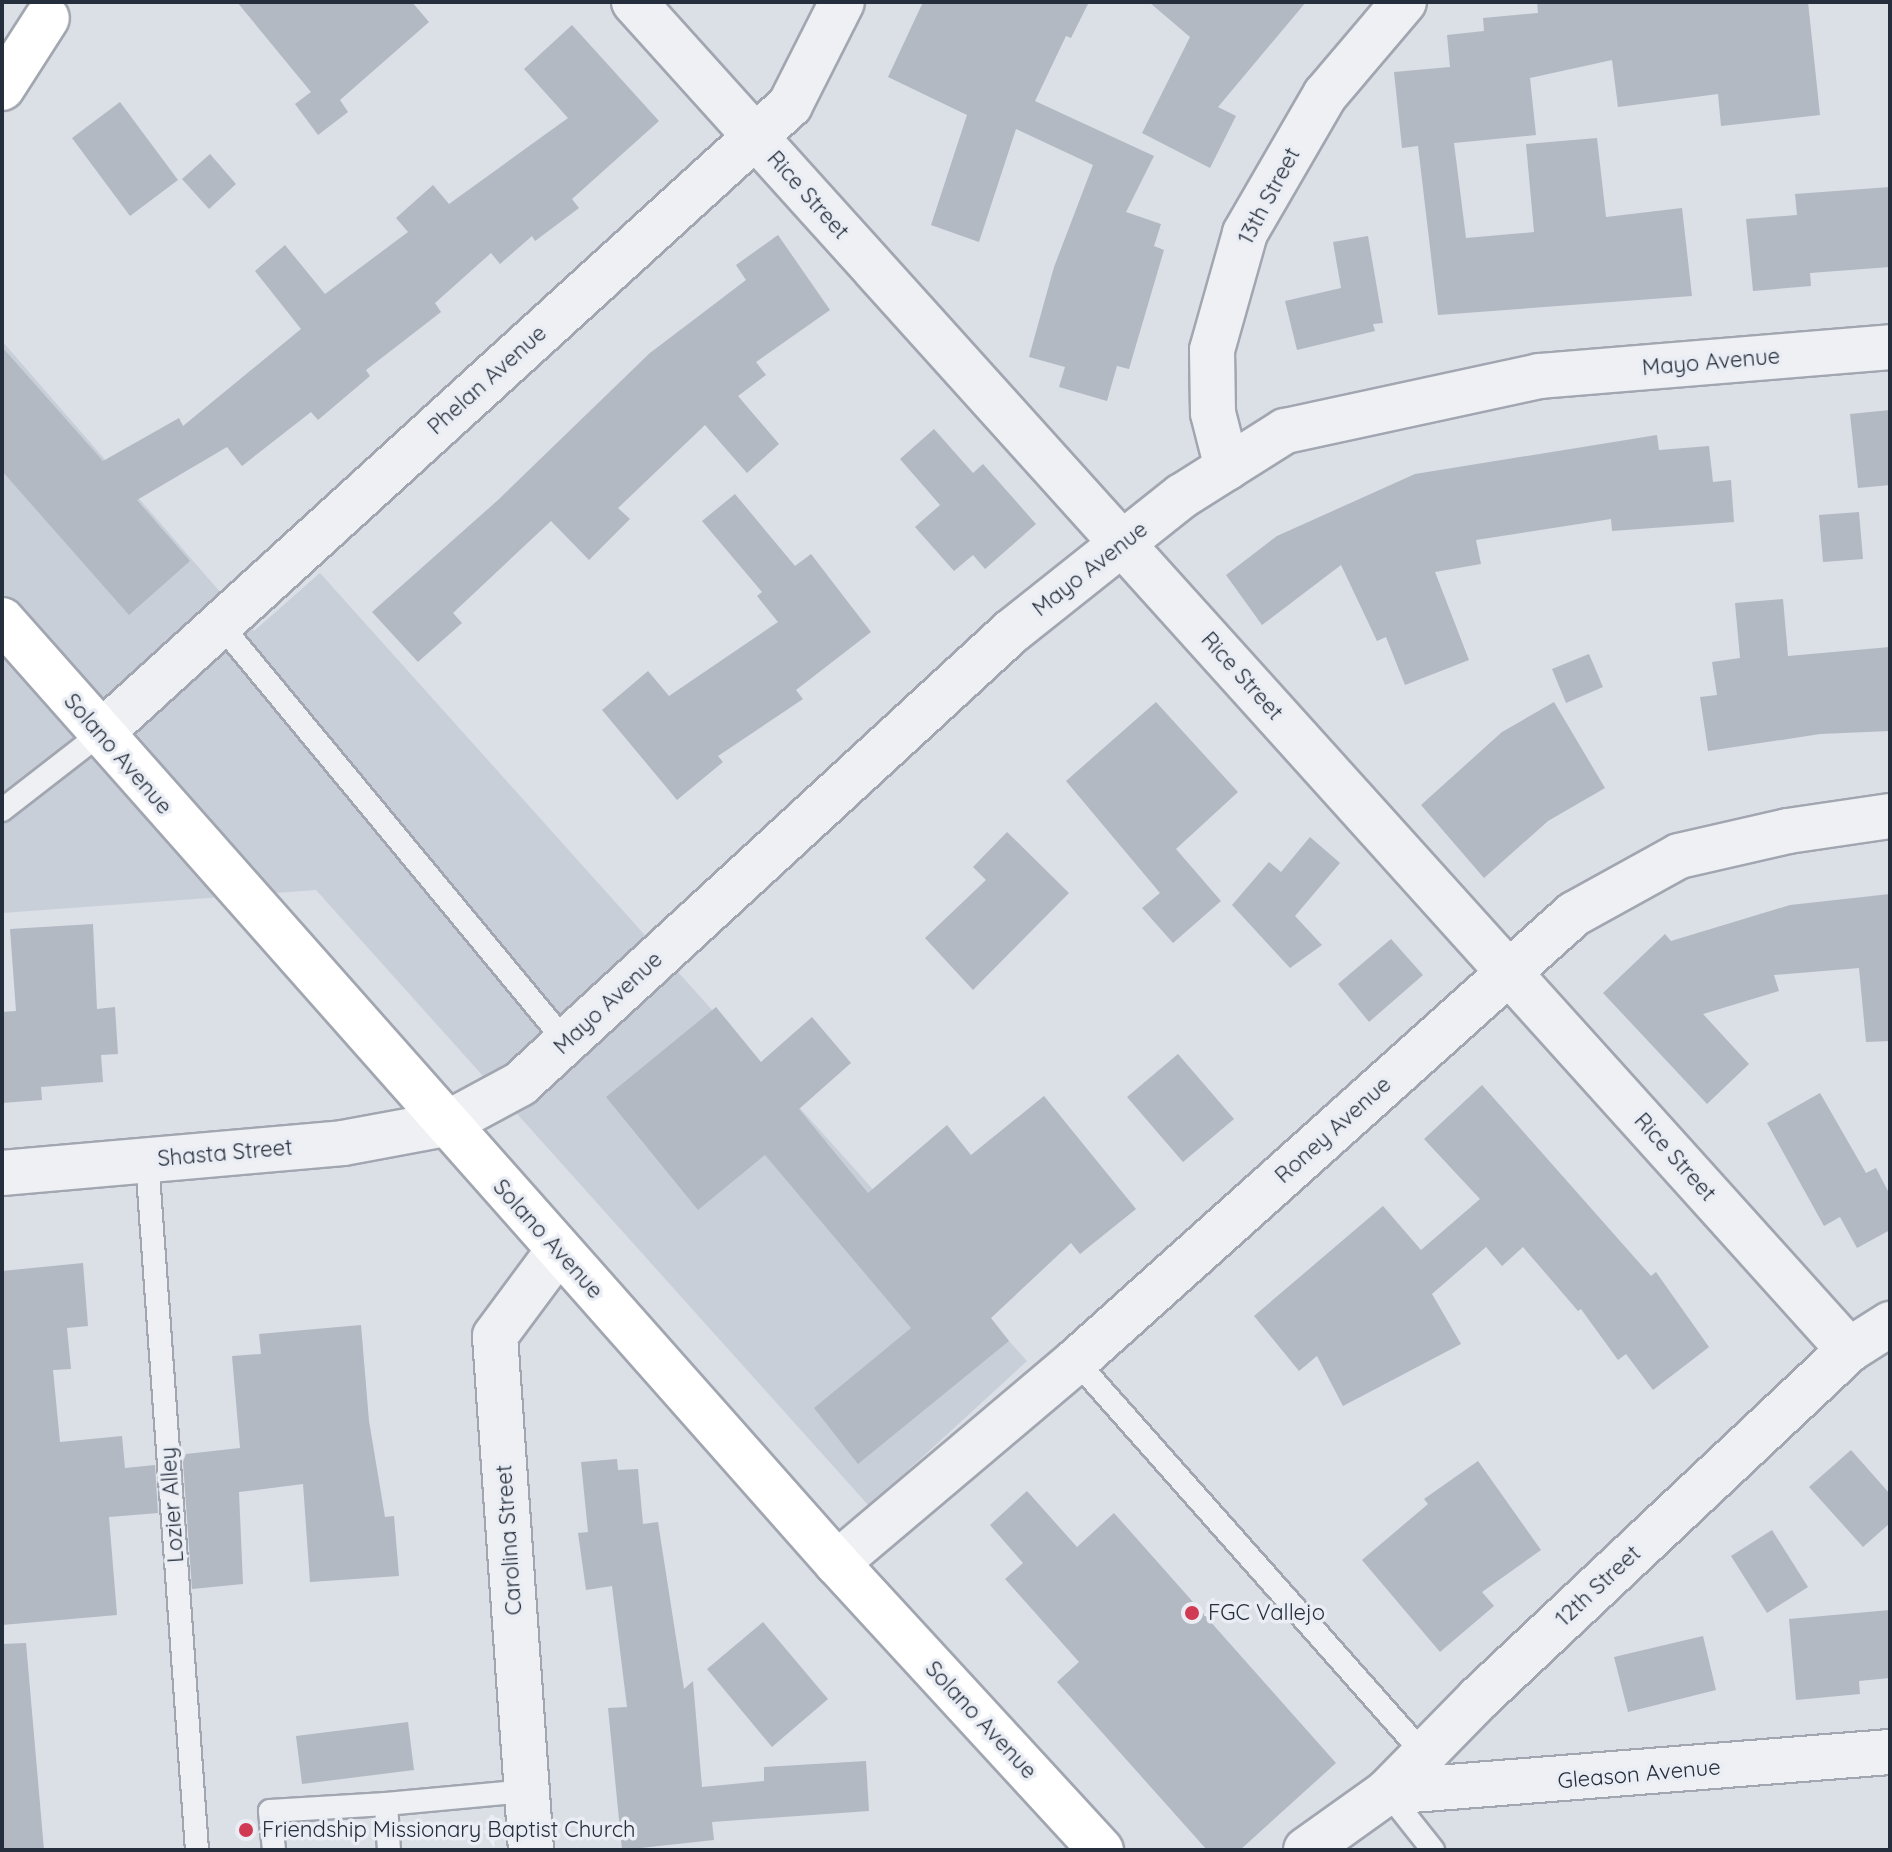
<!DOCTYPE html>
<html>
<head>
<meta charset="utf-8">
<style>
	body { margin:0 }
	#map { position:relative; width:1892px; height:1852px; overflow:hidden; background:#dbdfe6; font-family:Quicksand,sans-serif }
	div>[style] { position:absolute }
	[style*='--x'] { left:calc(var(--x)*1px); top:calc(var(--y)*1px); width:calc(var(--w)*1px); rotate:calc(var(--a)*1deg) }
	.built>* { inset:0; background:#c9cfd8 }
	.building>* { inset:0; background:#b2b9c3 }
	.roads { filter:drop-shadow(2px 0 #a1a6b0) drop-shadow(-2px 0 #a1a6b0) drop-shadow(0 2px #a1a6b0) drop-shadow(0 -2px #a1a6b0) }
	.lane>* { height:22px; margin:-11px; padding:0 11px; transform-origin:11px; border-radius:11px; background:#eef0f4 }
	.street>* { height:44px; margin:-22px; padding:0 22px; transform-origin:22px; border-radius:22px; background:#eef0f4 }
	.secondary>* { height:44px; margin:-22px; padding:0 22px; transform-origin:22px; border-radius:22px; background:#fff }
	.dots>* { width:22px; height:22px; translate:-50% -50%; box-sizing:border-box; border:4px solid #eaeef4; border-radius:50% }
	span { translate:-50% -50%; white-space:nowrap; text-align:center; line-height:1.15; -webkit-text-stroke:7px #eaeef4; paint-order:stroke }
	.street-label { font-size:22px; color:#252e3c }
	.poi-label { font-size:22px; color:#252e3c }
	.left { translate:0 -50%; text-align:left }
	.frame { position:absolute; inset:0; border:4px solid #252e3c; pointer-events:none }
</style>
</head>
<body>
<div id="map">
	<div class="built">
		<i style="clip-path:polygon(2px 341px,254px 631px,320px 573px,1027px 1361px,869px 1506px,316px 890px,2px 913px)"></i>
	</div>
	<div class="building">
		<i style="clip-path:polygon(237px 2px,412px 2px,429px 22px,340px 100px,348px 112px,318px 135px,295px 104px,311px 92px)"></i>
		<i style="clip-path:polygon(923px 2px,1089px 2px,1071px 38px,1066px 36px,1035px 101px,1154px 156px,1126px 212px,1161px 224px,1154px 246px,1164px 250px,1129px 369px,1117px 366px,1107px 401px,1059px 387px,1065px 367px,1029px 357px,1054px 267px,1093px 165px,1016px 129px,979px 242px,931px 225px,967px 115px,888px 77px)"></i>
		<i style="clip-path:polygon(1149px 2px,1306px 2px,1218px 107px,1236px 116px,1210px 168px,1142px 133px,1190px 37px)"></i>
		<i style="clip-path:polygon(1537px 2px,1808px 2px,1820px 115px,1721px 126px,1718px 94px,1618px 107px,1612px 60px,1530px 78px,1536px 135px,1454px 143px,1466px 238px,1534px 232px,1526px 144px,1597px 138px,1606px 217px,1682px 208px,1692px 296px,1438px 315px,1418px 146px,1402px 148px,1394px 72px,1450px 67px,1447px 35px,1484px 31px,1483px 18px,1538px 13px)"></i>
		<i style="clip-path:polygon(572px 25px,659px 121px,572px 199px,579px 208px,535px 241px,532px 236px,500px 264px,491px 253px,435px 303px,441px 312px,366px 370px,370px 376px,318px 420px,311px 412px,242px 466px,227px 447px,137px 500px,190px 561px,129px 615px,2px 471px,2px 347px,103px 461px,179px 418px,183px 426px,301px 329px,255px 271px,285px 245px,325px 294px,408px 232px,396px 218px,433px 185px,449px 204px,568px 118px,524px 69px)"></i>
		<i style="clip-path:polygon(120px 102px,178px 180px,130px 216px,72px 138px)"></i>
		<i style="clip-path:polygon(210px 154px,236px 184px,209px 209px,182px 179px)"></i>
		<i style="clip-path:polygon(1890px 187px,1890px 267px,1810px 273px,1811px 286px,1753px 291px,1746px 219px,1797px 215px,1795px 194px)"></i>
		<i style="clip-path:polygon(778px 235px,830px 310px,756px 362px,766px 375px,738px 396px,779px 444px,747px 473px,705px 425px,618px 508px,630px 519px,589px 560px,551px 521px,453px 613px,462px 623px,418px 662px,372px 612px,498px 500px,654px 349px,650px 353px,746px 280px,736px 265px)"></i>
		<i style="clip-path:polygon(1368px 236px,1383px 323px,1373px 324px,1375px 331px,1297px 350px,1285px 301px,1341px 288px,1333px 242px)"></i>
		<i style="clip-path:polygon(1890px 410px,1890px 485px,1858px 488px,1850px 414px)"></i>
		<i style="clip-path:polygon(934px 429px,973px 473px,983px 464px,1036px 524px,985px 569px,973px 555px,954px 571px,915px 527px,940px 505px,900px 459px)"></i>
		<i style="clip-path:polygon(1657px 435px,1659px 450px,1709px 446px,1713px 482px,1731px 480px,1734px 522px,1612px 531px,1611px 519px,1476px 540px,1481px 564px,1435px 572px,1469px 660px,1405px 685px,1386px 637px,1377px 641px,1341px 565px,1262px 625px,1226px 575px,1277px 536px,1415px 474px)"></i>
		<i style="clip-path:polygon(735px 494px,795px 566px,811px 554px,871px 632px,796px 690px,803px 699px,718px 756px,723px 762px,677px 800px,602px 710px,648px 671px,669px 696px,778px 622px,757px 596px,762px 592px,702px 521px)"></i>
		<i style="clip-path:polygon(1859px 512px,1863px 559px,1823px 562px,1819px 515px)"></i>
		<i style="clip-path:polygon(1783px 599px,1788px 656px,1890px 647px,1890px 731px,1820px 734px,1708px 751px,1700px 697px,1717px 695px,1712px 662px,1740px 658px,1735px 603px)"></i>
		<i style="clip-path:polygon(1589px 654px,1603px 687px,1566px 703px,1552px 669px)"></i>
		<i style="clip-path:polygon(1156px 702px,1238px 792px,1176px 849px,1221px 901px,1173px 943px,1142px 908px,1160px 893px,1066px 781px)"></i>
		<i style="clip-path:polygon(1554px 702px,1605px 788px,1548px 821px,1484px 878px,1421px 805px,1502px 732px)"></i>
		<i style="clip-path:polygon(1007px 832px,1069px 893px,973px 990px,925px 938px,986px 880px,973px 867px)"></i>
		<i style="clip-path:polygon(1310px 837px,1340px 863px,1295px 916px,1322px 945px,1290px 968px,1232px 905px,1269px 862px,1281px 872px)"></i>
		<i style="clip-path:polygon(1890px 894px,1890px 1041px,1866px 1042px,1859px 968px,1774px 975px,1779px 991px,1703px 1014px,1749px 1064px,1707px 1104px,1603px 993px,1665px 934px,1671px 941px,1790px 905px)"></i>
		<i style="clip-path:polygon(93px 924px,97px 1009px,115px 1007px,118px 1054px,101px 1055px,103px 1082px,41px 1087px,42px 1100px,2px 1103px,2px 1012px,16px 1011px,10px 929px)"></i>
		<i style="clip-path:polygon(1391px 939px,1423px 975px,1369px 1022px,1338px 984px)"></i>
		<i style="clip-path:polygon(716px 1007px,761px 1062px,812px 1017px,851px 1063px,799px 1109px,868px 1193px,947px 1125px,971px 1155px,1044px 1096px,1136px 1209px,1080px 1254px,1071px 1243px,991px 1318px,1009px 1341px,858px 1464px,814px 1408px,911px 1328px,765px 1155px,698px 1210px,606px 1097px)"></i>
		<i style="clip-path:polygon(1178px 1054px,1234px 1119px,1183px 1162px,1127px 1097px)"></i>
		<i style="clip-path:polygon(1482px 1085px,1651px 1276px,1656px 1272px,1709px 1347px,1653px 1390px,1626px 1354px,1618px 1360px,1581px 1309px,1578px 1311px,1523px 1247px,1502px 1266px,1486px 1247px,1432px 1294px,1461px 1344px,1343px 1406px,1317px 1356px,1299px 1371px,1254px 1316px,1383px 1206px,1421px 1250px,1480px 1199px,1424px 1139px)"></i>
		<i style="clip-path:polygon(1820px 1093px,1866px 1173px,1876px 1168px,1890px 1195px,1890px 1230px,1857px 1248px,1840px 1217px,1824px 1226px,1767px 1123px)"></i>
		<i style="clip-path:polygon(83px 1263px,88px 1326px,67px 1328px,71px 1369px,53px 1370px,60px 1442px,122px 1436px,125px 1468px,155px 1465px,158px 1513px,109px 1517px,117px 1615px,2px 1625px,2px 1271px)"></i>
		<i style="clip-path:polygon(361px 1325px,369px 1421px,385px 1517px,394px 1516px,399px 1576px,310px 1582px,303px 1484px,239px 1492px,243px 1584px,192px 1589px,183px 1462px,186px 1454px,240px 1448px,232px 1356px,261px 1354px,259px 1334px)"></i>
		<i style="clip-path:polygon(1851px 1450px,1890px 1494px,1890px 1523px,1863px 1547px,1809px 1487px)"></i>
		<i style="clip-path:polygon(617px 1459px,618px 1470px,638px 1469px,643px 1524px,658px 1522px,684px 1689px,693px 1681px,702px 1787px,764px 1781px,764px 1767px,866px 1761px,869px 1811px,712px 1822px,714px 1840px,622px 1850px,608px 1708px,627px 1707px,612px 1586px,586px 1590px,578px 1533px,588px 1532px,581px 1462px)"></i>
		<i style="clip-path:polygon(1478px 1461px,1541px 1550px,1482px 1592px,1494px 1606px,1440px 1652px,1362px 1560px,1428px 1504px,1424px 1499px)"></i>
		<i style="clip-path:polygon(1027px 1491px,1077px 1547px,1114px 1513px,1336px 1763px,1240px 1850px,1207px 1850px,1057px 1682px,1079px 1662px,1005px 1579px,1023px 1563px,990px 1525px)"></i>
		<i style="clip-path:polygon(1772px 1530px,1808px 1587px,1767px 1613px,1731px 1556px)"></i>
		<i style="clip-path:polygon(1890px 1610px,1890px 1678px,1859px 1681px,1860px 1694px,1796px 1700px,1789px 1619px)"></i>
		<i style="clip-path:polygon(763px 1622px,828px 1699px,772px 1747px,707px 1669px)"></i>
		<i style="clip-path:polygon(1703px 1636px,1716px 1690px,1628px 1712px,1614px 1657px)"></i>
		<i style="clip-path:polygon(26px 1643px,44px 1850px,2px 1850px,2px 1644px)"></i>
		<i style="clip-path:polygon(408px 1722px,414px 1770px,302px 1784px,296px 1736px)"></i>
	</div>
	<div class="roads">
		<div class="lane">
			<i style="--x:220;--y:624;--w:543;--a:50.38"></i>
			<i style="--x:2;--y:810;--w:124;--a:-37.8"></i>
			<i style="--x:147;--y:1161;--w:691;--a:85.85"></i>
			<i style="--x:1076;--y:1361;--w:524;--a:48.48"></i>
			<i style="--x:1387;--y:1792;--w:74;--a:51.6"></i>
			<i style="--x:386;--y:1804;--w:142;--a:-5.3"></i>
			<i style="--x:274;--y:1850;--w:39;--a:-96"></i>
			<i style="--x:270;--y:1811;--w:116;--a:-3.5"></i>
			<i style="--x:386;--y:1804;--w:46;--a:86.3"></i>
		</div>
		<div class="street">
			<i style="--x:634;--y:2;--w:1815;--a:47.97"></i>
			<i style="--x:1227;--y:468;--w:57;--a:-104.3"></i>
			<i style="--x:1213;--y:413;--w:63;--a:-90.9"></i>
			<i style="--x:1212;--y:350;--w:122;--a:-74.2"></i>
			<i style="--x:1245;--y:233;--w:160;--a:-59.9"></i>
			<i style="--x:1325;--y:95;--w:122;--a:-49.7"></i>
			<i style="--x:100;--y:734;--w:934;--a:-42.35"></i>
			<i style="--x:790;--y:105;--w:115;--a:-63.2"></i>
			<i style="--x:2;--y:1173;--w:342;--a:-5"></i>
			<i style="--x:343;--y:1143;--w:105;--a:-10.5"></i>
			<i style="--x:446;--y:1124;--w:84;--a:-28.4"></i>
			<i style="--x:520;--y:1084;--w:669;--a:-42.64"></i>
			<i style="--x:1012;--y:631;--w:217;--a:-38.5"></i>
			<i style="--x:1182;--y:496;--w:122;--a:-32.3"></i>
			<i style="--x:1285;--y:431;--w:260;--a:-12.2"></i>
			<i style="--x:1539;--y:376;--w:352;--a:-4.7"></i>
			<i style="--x:837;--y:1563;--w:313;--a:-40.2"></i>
			<i style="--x:1076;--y:1361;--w:669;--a:-41.91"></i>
			<i style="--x:1574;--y:914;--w:120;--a:-28.9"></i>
			<i style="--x:1679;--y:856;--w:112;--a:-12.9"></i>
			<i style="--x:1788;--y:831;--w:103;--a:-8.4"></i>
			<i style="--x:1387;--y:1792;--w:505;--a:-4.55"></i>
			<i style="--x:531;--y:1850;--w:515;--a:-94.01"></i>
			<i style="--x:495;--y:1336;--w:106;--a:-53.5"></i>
			<i style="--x:1306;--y:1850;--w:100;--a:-35.6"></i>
			<i style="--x:1387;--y:1792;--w:132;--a:-45.6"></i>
			<i style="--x:1479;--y:1698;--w:508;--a:-43.24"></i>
			<i style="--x:1849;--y:1350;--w:49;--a:-32.4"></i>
		</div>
		<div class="secondary">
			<i style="--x:2;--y:88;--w:83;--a:-57.3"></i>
			<i style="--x:2;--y:620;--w:1260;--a:48.48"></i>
			<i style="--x:837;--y:1563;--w:390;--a:47.4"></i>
		</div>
	</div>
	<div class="dots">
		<i style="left:1192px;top:1613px;background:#d03a53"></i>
		<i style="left:246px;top:1830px;background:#d03a53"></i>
	</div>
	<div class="street-label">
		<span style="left:808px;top:195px;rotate:48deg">Rice Street</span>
		<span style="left:1269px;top:196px;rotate:-62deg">13th Street</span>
		<span style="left:1711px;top:362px;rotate:-5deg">Mayo Avenue</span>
		<span style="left:487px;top:380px;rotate:-42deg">Phelan Avenue</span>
		<span style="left:1090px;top:569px;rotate:-38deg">Mayo Avenue</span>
		<span style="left:1242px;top:676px;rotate:48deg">Rice Street</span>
		<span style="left:118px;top:754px;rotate:49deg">Solano Avenue</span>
		<span style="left:608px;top:1003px;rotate:-43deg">Mayo Avenue</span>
		<span style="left:1333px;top:1130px;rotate:-42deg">Roney Avenue</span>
		<span style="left:225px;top:1153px;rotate:-5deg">Shasta Street</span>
		<span style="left:1675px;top:1157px;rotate:48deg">Rice Street</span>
		<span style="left:548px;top:1239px;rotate:48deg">Solano Avenue</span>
		<span style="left:172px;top:1505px;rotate:-94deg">Lozier Alley</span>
		<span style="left:509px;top:1540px;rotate:-94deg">Carolina Street</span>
		<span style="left:1598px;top:1586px;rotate:-43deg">12th Street</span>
		<span style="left:981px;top:1720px;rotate:47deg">Solano Avenue</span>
		<span style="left:1639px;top:1774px;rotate:-5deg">Gleason Avenue</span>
	</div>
	<div class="poi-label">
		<span class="left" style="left:1208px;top:1613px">FGC Vallejo</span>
		<span class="left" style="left:262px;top:1830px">Friendship Missionary Baptist Church</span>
	</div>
	<div class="frame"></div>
</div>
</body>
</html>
